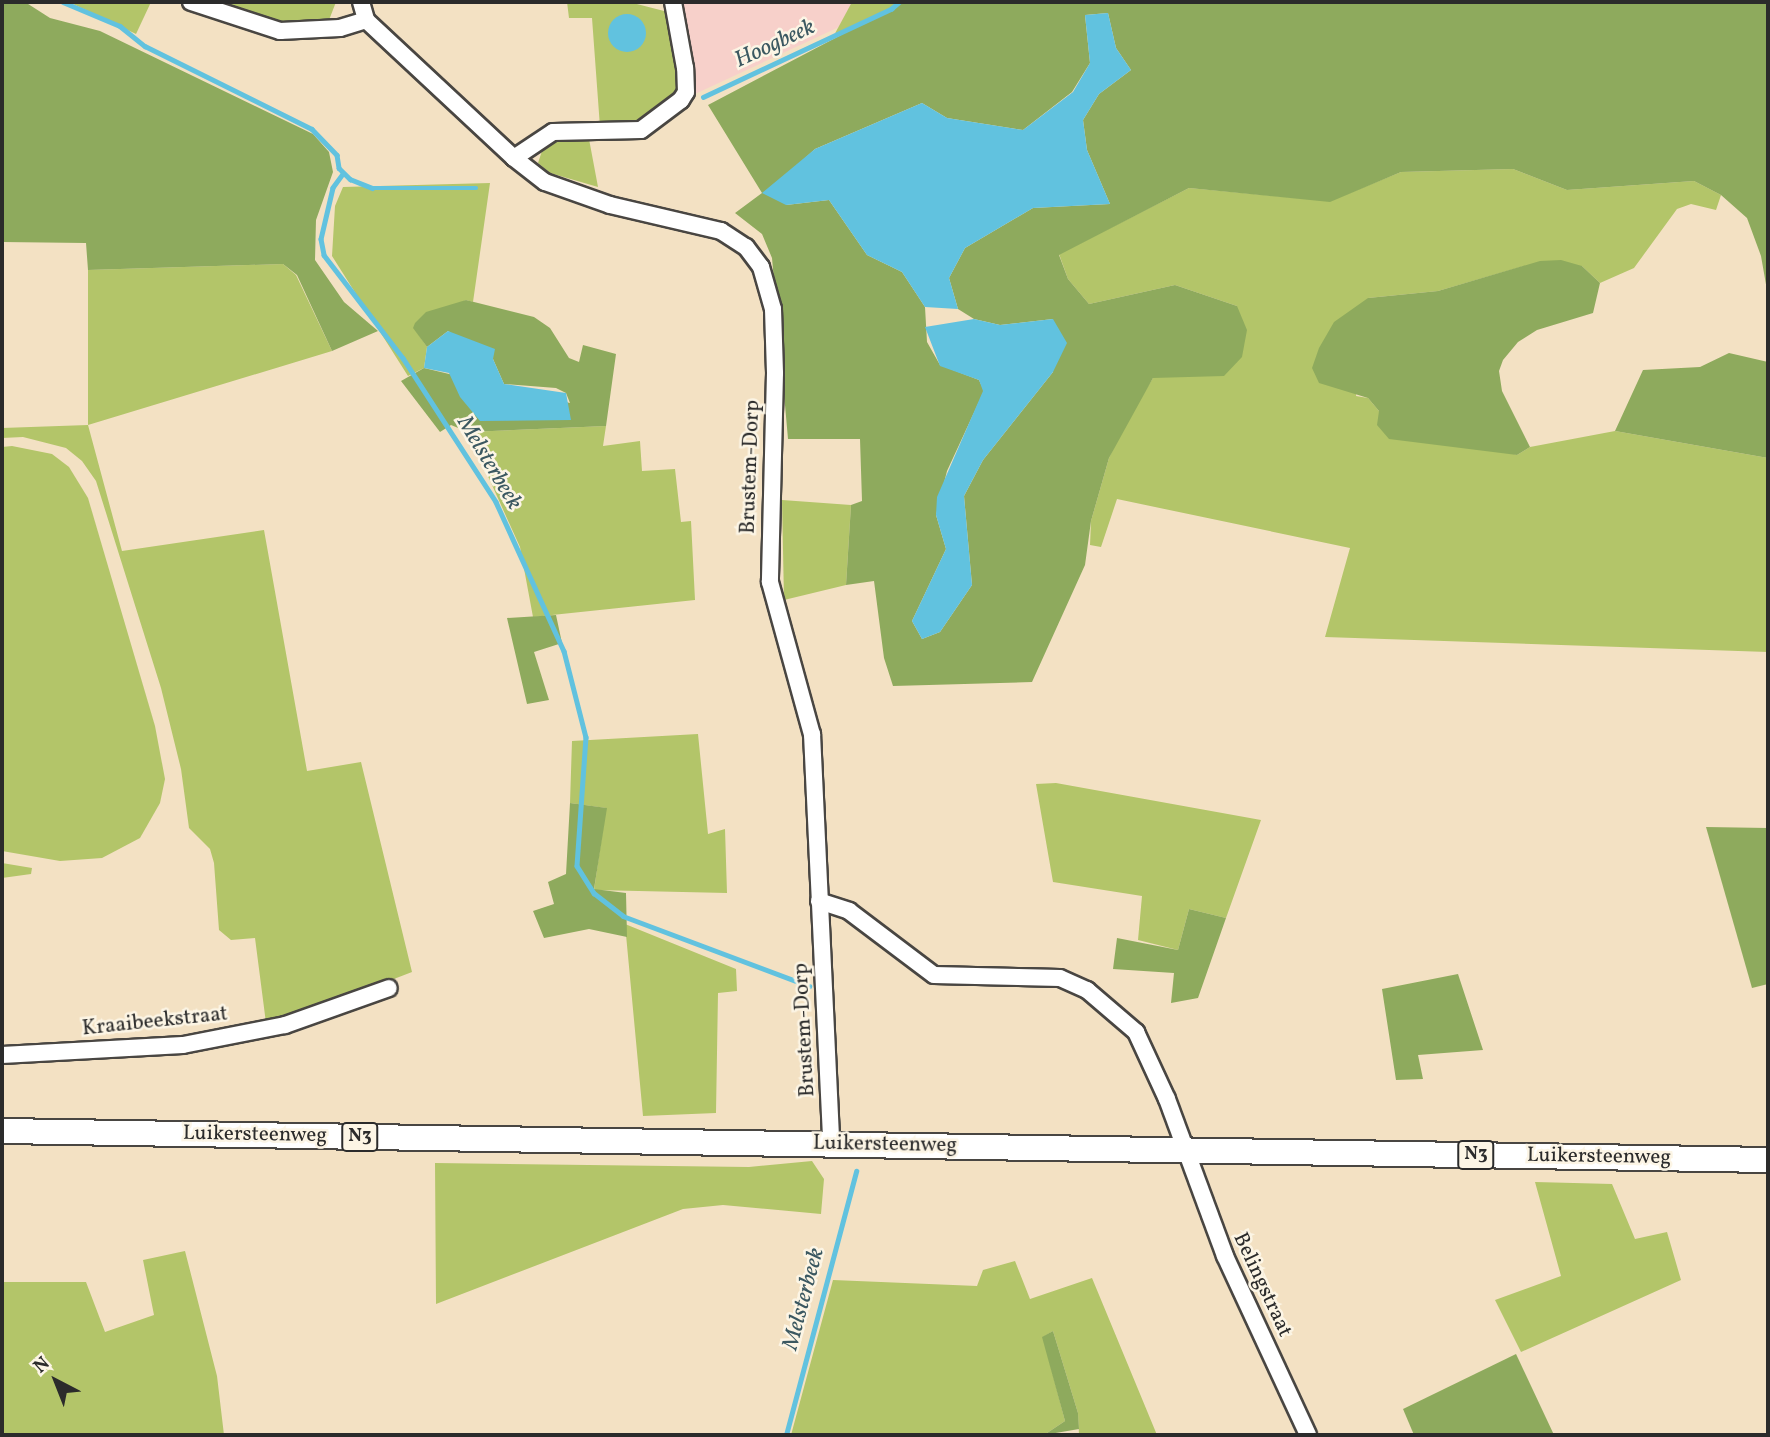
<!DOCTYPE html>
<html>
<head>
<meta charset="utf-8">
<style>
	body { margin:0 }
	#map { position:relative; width:1770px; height:1437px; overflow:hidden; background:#f3e1c3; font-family:Vollkorn,serif }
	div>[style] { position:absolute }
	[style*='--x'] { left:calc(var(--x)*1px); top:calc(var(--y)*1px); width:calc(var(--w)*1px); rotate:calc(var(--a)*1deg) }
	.built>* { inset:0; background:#f7d0ca }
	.green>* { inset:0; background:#b3c569 }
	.forest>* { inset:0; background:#8eaa5d }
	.water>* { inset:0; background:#61c2df }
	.round { border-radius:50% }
	.stream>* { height:4.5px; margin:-2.25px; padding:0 2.25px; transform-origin:2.25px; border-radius:2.25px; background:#61c2df }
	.roads { filter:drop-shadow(2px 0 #494642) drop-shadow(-2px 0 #494642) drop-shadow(0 2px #494642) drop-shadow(0 -2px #494642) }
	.minor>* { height:16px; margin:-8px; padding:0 8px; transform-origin:8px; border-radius:8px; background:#fff }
	.primary>* { height:24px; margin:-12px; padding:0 12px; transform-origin:12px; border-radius:12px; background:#fff }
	span { translate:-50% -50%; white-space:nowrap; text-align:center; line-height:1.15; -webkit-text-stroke:5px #fcf5e5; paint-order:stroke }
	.shield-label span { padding:2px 5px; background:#fcf5e5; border:2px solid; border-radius:5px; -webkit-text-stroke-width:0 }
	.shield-label { font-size:19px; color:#2b2b2b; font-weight:700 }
	.street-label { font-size:21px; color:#2b2b2b }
	.water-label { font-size:23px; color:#3b5861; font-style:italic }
	.frame { position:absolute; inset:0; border:4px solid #2b2b2b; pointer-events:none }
	.north { position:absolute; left:21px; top:1346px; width:70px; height:70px; -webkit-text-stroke:5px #fcf5e5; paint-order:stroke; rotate:318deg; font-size:19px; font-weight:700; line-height:28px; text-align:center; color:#2b2b2b }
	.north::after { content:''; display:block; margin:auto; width:24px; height:32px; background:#2b2b2b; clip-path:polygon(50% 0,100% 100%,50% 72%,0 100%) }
</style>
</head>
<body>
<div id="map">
	<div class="built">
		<i style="clip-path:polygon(682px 2px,893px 2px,695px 94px)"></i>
	</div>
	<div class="green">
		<i style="clip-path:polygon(69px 2px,151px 2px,136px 34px)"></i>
		<i style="clip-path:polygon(213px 2px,336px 2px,329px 20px,278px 23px)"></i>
		<i style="clip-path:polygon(567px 2px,629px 2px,668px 12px,681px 84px,675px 97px,650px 118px,600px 127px,592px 18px,569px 18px)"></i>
		<i style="clip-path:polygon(852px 2px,904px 2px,832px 39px)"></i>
		<i style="clip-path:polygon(557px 139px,589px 139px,598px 187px,550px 173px,538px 163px,544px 145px)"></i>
		<i style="clip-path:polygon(1513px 169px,1567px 190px,1694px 181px,1721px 195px,1716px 210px,1691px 204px,1677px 209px,1634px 268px,1600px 283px,1582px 266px,1524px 266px,1438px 291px,1368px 298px,1356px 396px,1368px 398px,1379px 411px,1517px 455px,1530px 447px,1615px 431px,1768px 458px,1768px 652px,1325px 637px,1350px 548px,1117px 499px,1101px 547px,1090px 545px,1091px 521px,1109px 458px,1126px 422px,1153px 378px,1237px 306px,1175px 285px,1089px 304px,1068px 279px,1059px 254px,1189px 188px,1330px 201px,1401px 172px)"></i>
		<i style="clip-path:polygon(490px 183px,473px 302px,466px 300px,414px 328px,427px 347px,424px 368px,408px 376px,332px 256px,335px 206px,343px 187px)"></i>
		<i style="clip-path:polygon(283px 264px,296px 275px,332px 351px,88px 425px,122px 551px,264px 530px,307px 771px,361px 762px,412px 972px,316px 1009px,266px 1023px,255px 938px,231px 940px,219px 930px,214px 863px,210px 849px,189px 828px,181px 769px,161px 688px,96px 481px,82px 461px,66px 448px,23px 437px,2px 438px,2px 428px,88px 425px,88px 270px)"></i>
		<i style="clip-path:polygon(606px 426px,603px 446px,640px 441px,642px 471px,675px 469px,681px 522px,691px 521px,695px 600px,533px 617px,520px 547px,468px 432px)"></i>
		<i style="clip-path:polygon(12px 446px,52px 454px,69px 467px,88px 498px,155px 726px,165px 779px,160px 803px,140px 838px,102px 858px,60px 861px,2px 851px,2px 447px)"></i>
		<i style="clip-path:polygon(782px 500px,851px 505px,846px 585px,784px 600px)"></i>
		<i style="clip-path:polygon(698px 734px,708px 834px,725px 829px,727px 893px,594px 890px,606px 808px,570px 803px,572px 741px)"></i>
		<i style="clip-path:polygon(1056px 783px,1261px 820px,1226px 918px,1189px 909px,1178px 950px,1138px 940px,1142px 896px,1053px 882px,1036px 784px)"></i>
		<i style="clip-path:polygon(2px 863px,32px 868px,31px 874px,2px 878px)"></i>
		<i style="clip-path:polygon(625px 924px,736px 969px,737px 991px,718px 993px,716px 1113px,643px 1116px)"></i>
		<i style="clip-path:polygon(812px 1161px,824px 1179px,821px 1214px,723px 1205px,683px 1209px,436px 1304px,435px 1163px,749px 1167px)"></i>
		<i style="clip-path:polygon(1535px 1182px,1612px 1184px,1635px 1239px,1667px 1232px,1681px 1280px,1521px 1352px,1495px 1300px,1561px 1276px)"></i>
		<i style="clip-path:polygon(185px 1251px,217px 1376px,224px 1435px,2px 1435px,2px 1282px,86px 1282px,105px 1332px,154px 1315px,143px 1260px)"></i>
		<i style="clip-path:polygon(1015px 1261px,1030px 1299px,1092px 1278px,1157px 1435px,1079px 1435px,1078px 1413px,1053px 1331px,1043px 1337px,1065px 1421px,1044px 1435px,791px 1435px,833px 1280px,977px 1286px,983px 1270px)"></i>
	</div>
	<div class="forest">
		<i style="clip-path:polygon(2px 2px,25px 2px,50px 18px,100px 31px,313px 134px,329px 152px,333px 172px,316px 220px,315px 260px,344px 302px,378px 331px,332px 351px,297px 275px,283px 264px,88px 270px,86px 243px,2px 242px)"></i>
		<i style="clip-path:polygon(evenodd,904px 2px,1768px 2px,1768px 296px,1761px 256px,1747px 218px,1721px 195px,1694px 181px,1567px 190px,1513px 169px,1401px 172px,1330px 202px,1189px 188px,1059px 255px,1068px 279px,1089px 304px,1175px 285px,1237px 306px,1247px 330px,1242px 357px,1224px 376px,1153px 378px,1109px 458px,1091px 521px,1085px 565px,1032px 682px,893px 686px,884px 658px,874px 581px,846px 585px,851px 505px,862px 501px,860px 439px,788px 439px,772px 258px,762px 234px,735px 213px,762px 193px,708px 105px,904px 2px,1108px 13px,1116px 48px,1131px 70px,1099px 94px,1083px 120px,1087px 150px,1110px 204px,1033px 208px,965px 248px,949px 278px,958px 309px,974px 319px,1000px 325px,1053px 319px,1053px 372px,983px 460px,964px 496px,972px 585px,940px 632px,922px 639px,912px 621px,946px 549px,936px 515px,947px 471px,984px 391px,979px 380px,940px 365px,927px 342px,925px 307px,902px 272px,867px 255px,829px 200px,786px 205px,792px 170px,815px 149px,922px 103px,947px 118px,1023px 130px,1072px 92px,1090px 63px,1085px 15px,1108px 13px)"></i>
		<i style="clip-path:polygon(1561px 260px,1582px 266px,1600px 283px,1593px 313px,1537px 330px,1518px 342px,1503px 360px,1499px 371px,1502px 391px,1530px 447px,1517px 455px,1389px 439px,1377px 425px,1379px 411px,1368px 398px,1319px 383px,1312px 368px,1319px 348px,1334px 322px,1368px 298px,1438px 291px,1540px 261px)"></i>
		<i style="clip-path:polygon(466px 300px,534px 317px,550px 328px,569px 358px,579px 362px,583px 345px,616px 354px,606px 426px,468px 432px,451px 425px,440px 432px,401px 381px,424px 368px,570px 403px,566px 393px,556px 388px,504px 384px,493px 359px,448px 331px,427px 347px,413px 328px,415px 323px,426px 312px)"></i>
		<i style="clip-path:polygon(1729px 353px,1768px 362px,1768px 458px,1615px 431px,1643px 370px,1700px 367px)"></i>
		<i style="clip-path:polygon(556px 615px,562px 643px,534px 652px,549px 700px,527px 704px,507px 618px)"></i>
		<i style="clip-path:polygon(570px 803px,607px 808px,594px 889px,626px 893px,627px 937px,589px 929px,544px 938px,533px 911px,554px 904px,548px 882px,566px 874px)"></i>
		<i style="clip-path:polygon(1706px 827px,1768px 828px,1768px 984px,1752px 988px)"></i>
		<i style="clip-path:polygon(1189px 909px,1226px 918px,1198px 998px,1171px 1003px,1174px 973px,1113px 969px,1117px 938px,1178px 950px)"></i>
		<i style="clip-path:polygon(1458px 974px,1483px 1050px,1418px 1055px,1423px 1079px,1396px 1080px,1382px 989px)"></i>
		<i style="clip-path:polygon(1053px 1331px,1078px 1413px,1079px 1429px,1044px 1435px,1065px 1421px,1042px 1337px)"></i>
		<i style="clip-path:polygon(1516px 1354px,1554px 1435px,1414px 1435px,1403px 1409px)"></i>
	</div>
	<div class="water">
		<i style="clip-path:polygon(1108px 13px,1116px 48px,1131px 70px,1099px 94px,1083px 120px,1087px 150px,1110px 204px,1033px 208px,965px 248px,949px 278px,958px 309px,925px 307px,902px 272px,867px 255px,829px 200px,786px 205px,762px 193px,815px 149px,922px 103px,947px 118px,1023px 130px,1073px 92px,1090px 63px,1085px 15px)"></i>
		<i class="round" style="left:608px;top:14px;width:38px;height:38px"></i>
		<i style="clip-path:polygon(974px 319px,1000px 325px,1053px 319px,1067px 343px,1053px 372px,983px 460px,964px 496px,972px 585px,940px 632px,922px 639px,912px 621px,946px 549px,936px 515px,937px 497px,983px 391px,979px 380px,940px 366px,925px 327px)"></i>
		<i style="clip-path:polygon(448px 331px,495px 349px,493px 359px,504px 384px,566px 393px,571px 420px,480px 421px,460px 397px,449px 373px,424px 368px,427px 347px)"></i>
	</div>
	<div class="stream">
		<i style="--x:63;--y:2;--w:62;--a:22.8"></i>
		<i style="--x:120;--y:26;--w:32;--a:39"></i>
		<i style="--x:145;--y:46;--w:186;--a:26.4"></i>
		<i style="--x:312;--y:129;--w:36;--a:46"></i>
		<i style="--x:337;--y:155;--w:13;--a:81"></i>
		<i style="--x:339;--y:168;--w:16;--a:45"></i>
		<i style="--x:350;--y:179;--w:24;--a:22"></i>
		<i style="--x:372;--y:188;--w:104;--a:0"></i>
		<i style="--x:703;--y:97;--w:208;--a:-25.1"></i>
		<i style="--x:891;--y:9;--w:11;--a:-41"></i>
		<i style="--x:343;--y:174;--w:17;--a:126"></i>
		<i style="--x:333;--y:188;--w:52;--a:103.2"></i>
		<i style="--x:321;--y:239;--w:16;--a:79"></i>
		<i style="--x:324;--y:255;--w:130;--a:52.5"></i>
		<i style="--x:403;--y:358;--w:171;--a:57.1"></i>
		<i style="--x:496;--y:502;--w:164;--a:65.5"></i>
		<i style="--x:564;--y:651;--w:89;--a:75.7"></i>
		<i style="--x:586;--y:737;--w:129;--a:94"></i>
		<i style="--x:577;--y:866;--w:32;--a:58"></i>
		<i style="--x:594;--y:893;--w:37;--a:38"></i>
		<i style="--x:623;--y:916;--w:199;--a:20.6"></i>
		<i style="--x:786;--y:1435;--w:273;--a:-75.1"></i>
	</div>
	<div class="roads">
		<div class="minor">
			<i style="--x:191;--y:2;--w:94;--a:18"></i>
			<i style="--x:280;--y:31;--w:60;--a:-2.9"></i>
			<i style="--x:340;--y:28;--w:27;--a:-17"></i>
			<i style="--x:361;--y:2;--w:19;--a:74"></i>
			<i style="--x:366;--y:20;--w:202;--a:43"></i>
			<i style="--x:514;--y:158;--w:39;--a:38"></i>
			<i style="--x:545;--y:182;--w:69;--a:19.5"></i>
			<i style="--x:610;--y:205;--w:114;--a:13.2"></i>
			<i style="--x:721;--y:231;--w:30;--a:33"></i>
			<i style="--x:746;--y:247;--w:25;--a:53"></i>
			<i style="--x:761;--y:267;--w:44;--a:74.1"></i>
			<i style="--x:773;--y:309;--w:64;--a:88.2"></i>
			<i style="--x:775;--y:373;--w:209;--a:91.4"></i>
			<i style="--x:770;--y:582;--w:158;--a:74.6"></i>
			<i style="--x:812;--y:734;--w:410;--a:87.3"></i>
			<i style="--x:514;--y:158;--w:47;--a:-33.7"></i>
			<i style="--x:553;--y:132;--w:88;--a:-1.3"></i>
			<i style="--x:641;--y:130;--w:50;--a:-36.9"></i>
			<i style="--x:681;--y:100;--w:9;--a:-58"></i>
			<i style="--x:686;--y:92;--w:24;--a:-92"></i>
			<i style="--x:685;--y:68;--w:67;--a:-100.3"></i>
			<i style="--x:819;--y:901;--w:32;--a:18"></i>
			<i style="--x:849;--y:911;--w:106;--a:37"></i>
			<i style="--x:934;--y:975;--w:126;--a:1.4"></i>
			<i style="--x:1060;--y:978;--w:30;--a:24"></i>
			<i style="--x:1087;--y:990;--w:65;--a:40.6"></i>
			<i style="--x:1136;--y:1032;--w:74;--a:65.2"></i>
			<i style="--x:1167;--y:1099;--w:167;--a:69.7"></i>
			<i style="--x:1225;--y:1256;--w:197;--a:65.1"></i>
			<i style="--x:2;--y:1055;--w:181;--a:-3.2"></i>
			<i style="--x:183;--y:1045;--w:104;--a:-11.1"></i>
			<i style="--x:285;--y:1025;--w:110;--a:-19.6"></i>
		</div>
		<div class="primary">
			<i style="--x:2;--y:1131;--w:1766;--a:0.94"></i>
		</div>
	</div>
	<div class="shield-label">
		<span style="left:360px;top:1137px">N3</span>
		<span style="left:1476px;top:1155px">N3</span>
	</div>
	<div class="street-label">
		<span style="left:751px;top:467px;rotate:-88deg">Brustem-Dorp</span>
		<span style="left:155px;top:1022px;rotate:-6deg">Kraaibeekstraat</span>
		<span style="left:805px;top:1030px;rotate:-93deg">Brustem-Dorp</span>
		<span style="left:255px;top:1135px;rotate:1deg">Luikersteenweg</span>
		<span style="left:885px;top:1145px;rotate:1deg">Luikersteenweg</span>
		<span style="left:1599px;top:1157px;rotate:1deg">Luikersteenweg</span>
		<span style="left:1262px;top:1285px;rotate:65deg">Belingstraat</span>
	</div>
	<div class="water-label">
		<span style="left:775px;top:44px;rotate:-25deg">Hoogbeek</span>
		<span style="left:489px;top:463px;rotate:59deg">Melsterbeek</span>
		<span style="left:804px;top:1299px;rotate:-75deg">Melsterbeek</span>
	</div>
	<div class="frame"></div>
	<div class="north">N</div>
</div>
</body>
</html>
